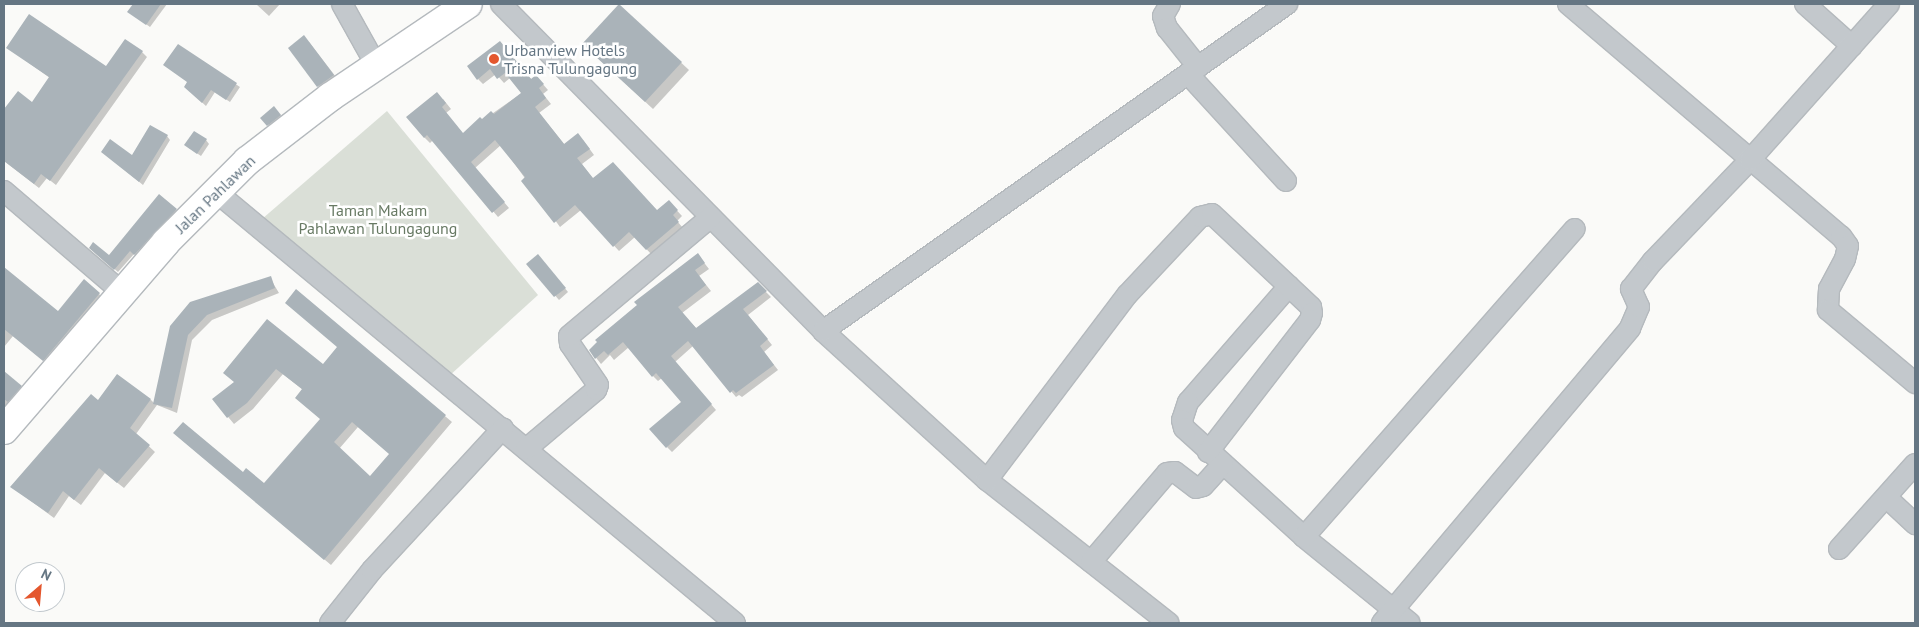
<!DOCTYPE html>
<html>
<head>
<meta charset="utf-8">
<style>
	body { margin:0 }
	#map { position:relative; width:1919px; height:627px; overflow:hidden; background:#fafaf8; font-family:"PT Sans",sans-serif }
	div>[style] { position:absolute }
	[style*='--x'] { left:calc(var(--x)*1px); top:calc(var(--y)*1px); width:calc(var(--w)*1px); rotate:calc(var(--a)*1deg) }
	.green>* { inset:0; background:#dadfd7 }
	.shadow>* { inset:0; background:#0003 }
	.building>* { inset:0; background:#aab3b9 }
	.roads { filter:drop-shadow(1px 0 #b4b9bd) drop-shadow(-1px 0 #b4b9bd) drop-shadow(0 1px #b4b9bd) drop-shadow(0 -1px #b4b9bd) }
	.minor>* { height:20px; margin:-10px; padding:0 10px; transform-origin:10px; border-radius:10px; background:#c3c8cc }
	.highway>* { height:28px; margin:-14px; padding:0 14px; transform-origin:14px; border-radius:14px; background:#fff }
	.dots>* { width:14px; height:14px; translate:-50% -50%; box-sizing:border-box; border:2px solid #fff; border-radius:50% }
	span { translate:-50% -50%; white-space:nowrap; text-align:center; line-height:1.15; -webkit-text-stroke:5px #fff; paint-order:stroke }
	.poi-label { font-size:16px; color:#657683 }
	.left { translate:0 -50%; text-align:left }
	.street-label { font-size:16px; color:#657683 }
	.park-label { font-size:16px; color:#687a64 }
	.frame { position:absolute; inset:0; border:5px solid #657683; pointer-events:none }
	.north { position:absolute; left:15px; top:562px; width:50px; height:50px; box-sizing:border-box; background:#fff; border:1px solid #c1c8cd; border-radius:50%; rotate:27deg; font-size:14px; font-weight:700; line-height:20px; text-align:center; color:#657683 }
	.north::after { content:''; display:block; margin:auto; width:18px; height:22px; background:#e4572e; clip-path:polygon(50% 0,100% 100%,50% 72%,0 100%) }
</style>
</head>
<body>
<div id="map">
	<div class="green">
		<i style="clip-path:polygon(387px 111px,538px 295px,448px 377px,262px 219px)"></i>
	</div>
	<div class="shadow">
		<i style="clip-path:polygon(134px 4px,167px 4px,150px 27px,129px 12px)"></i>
		<i style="clip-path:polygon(256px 4px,280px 4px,269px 16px)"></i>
		<i style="clip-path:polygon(619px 5px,689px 70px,653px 109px,590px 51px)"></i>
		<i style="clip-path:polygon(309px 42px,339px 81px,324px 92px,289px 48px)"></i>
		<i style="clip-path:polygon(500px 42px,532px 80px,541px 82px,548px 90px,543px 94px,551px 104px,539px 113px,565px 145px,583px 140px,594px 155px,582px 164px,593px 179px,658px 212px,669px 202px,682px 216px,677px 221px,683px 228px,652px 255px,635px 237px,619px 251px,581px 210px,560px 227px,501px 145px,475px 168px,509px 208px,498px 217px,433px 140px,430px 143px,424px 137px,443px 99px,451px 109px,446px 113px,463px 134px,522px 93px,510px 78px,504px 83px,496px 74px,483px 84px,478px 79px)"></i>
		<i style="clip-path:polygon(178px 46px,240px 87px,230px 102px,215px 92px,206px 106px,185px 87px,188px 82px)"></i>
		<i style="clip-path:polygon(8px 48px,106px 68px,142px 52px,147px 57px,56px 185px,47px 178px,39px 188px,4px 161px,4px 111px,18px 93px,32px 104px,50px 78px)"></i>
		<i style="clip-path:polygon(274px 108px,284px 119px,272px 128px,262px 118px)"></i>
		<i style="clip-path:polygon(167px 136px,170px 140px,143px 185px,106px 155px,132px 157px)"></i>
		<i style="clip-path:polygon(206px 140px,209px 144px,201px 156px,189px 148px)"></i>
		<i style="clip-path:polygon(176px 210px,179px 213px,138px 257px,134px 254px,118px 272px,94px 251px,109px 256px)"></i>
		<i style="clip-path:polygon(698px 255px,709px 269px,699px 276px,711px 291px,682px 313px,697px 329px,758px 284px,771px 297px,748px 315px,772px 345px,764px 352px,778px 370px,742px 397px,739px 395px,736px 397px,693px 346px,675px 362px,716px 410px,672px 452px,667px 447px,683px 402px,662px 378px,658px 381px,653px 376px,629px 347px,614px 360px,610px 355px,601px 364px,590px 350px)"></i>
		<i style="clip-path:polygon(541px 259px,568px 292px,559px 300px,528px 264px)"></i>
		<i style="clip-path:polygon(4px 268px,58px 313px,99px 294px,105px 300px,50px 366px,13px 336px,4px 347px)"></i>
		<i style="clip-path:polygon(270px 278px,279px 293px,212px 320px,192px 340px,177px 413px,157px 405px,136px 434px,155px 452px,124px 488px,105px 473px,81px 505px,69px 496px,54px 518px,12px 487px,99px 402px,151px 400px,155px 404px,171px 327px)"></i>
		<i style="clip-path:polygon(evenodd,297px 291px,452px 422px,331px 565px,181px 439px,265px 485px,321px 420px,303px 390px,283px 374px,253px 409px,234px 424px,214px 400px,236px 383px,267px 321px,323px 366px,338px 348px,297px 291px,358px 427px,390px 454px,370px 478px,339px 449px,358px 427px)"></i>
		<i style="clip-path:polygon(4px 373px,27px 392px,4px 419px)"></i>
	</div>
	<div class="building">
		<i style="clip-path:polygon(133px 4px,161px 4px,146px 25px,127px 12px)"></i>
		<i style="clip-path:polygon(619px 4px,682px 62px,645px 102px,582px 44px)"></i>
		<i style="clip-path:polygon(29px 14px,106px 66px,125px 39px,143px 51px,50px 181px,41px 174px,34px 184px,4px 161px,4px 109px,18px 91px,32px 102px,49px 77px,6px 48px)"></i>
		<i style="clip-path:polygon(304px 35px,334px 75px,317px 87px,288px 48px)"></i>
		<i style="clip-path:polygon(500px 41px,531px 79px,536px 75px,544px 84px,539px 88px,546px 98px,535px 107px,564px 144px,578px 133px,590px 149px,577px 158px,593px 178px,613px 162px,657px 210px,669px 200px,678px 210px,673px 215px,679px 222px,646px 250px,629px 232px,613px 247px,575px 205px,554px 223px,521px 181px,525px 177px,495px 140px,471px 162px,505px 202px,492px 213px,427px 135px,424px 138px,406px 117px,437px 92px,446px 103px,442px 107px,463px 133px,480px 117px,482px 119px,491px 111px,494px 114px,521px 93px,505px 73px,497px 79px,490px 69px,477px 80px,467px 66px)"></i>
		<i style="clip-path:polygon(178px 44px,237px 83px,226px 100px,211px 90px,202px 103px,184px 87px,187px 82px,163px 65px)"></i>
		<i style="clip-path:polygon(274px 106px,281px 115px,267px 126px,260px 118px)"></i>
		<i style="clip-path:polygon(150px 125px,168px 135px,139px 182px,101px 152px,110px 139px,132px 155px)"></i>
		<i style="clip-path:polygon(194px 131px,207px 139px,197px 154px,184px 145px)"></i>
		<i style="clip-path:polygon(159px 194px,177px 209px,134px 255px,130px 251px,114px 270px,89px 248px,93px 242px,109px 255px)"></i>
		<i style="clip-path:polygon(698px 253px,705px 263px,695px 270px,706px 285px,678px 307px,696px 328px,758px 282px,767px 291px,743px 309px,768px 339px,760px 346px,774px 365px,736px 393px,733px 390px,730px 393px,688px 341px,671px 356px,712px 404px,666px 448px,649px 429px,681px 402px,656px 373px,652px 377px,623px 342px,608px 355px,604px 351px,595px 359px,589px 350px,597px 342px,595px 340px,637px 305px,634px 302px)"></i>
		<i style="clip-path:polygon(538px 254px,566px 288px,554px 297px,526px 264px)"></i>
		<i style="clip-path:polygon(4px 267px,58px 311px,84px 279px,100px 293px,43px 361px,4px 329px)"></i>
		<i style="clip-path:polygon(271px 276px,275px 288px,207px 315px,188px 335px,172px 408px,153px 404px,170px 326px,190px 302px)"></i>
		<i style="clip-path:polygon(evenodd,296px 289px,446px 415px,324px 560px,173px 433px,183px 422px,243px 472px,246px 468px,264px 483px,320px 419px,295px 398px,302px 389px,276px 369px,247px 403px,227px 418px,212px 399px,234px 382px,223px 373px,267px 319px,323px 364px,337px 347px,285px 303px,296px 289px,352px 422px,389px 454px,370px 476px,334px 442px,352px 422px)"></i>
		<i style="clip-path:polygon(4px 371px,22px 386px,8px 402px,4px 399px)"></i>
		<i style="clip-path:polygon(117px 374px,151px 399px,130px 428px,150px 445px,117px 483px,99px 468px,74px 500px,63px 491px,48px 513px,10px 487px,91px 394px,98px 400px)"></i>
	</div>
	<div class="roads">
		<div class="minor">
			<i style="--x:342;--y:4;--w:70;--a:60.9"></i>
			<i style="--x:501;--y:4;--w:459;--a:45.4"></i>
			<i style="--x:823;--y:331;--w:222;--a:42.3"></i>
			<i style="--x:987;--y:480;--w:231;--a:38.2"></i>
			<i style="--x:1170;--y:4;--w:14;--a:120"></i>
			<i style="--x:1163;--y:16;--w:13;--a:72"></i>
			<i style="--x:1167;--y:28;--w:50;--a:51.5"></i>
			<i style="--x:1568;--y:4;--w:358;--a:40.4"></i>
			<i style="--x:1841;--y:236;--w:12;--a:55"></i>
			<i style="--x:1848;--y:246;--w:13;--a:103"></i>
			<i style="--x:1845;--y:259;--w:34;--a:118"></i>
			<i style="--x:1829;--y:289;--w:21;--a:93"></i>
			<i style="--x:1828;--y:310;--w:114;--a:40"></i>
			<i style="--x:1805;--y:4;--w:63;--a:41.8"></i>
			<i style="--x:1188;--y:74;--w:145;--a:47.5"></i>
			<i style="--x:4;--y:191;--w:155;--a:40.6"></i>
			<i style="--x:215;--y:191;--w:676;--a:39.72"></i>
			<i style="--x:1289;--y:286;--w:154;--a:131"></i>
			<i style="--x:1188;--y:402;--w:19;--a:108"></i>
			<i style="--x:1182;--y:420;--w:8;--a:76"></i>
			<i style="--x:1184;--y:428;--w:162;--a:42.2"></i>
			<i style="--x:1304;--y:537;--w:136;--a:39.1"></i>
			<i style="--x:823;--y:331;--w:568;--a:-35.17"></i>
			<i style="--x:526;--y:449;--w:92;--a:-40.1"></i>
			<i style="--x:596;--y:390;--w:5;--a:-68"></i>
			<i style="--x:598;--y:385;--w:50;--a:-124.3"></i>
			<i style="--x:570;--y:344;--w:8;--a:-97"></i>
			<i style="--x:569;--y:336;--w:185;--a:-40"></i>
			<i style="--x:987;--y:480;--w:232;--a:-52.9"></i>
			<i style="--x:1127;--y:295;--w:107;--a:-46.9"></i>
			<i style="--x:1200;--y:217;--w:12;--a:-14"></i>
			<i style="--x:1212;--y:214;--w:136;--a:43.2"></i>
			<i style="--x:1311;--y:307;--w:6;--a:81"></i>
			<i style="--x:1312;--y:313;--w:7;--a:106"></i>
			<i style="--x:1310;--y:320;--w:167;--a:127.7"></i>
			<i style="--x:1886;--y:497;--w:40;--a:43"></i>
			<i style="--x:1304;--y:537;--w:410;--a:-48.7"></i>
			<i style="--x:1839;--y:549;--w:114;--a:-48.2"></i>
			<i style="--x:1091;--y:562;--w:117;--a:-49.5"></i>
			<i style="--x:1167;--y:473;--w:8;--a:-7"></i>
			<i style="--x:1175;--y:472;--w:26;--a:37"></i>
			<i style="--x:1196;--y:488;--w:7;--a:-16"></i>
			<i style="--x:1203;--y:486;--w:30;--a:-48"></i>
			<i style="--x:330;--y:623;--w:68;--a:-51.6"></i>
			<i style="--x:372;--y:570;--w:193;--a:-47.3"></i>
			<i style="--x:1382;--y:623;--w:385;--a:-49.9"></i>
			<i style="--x:1630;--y:328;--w:23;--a:-67"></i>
			<i style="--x:1639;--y:307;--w:20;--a:-114"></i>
			<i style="--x:1631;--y:289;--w:36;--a:-52"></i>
			<i style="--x:1653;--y:261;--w:140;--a:-46.2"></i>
			<i style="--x:1750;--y:160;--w:209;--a:-48.3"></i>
		</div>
		<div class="highway">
			<i style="--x:4;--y:430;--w:248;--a:-49.2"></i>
			<i style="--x:166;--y:242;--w:115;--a:-45"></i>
			<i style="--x:247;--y:161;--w:105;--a:-37.6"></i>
			<i style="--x:330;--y:97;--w:166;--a:-34"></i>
		</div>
	</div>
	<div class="dots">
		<i style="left:494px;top:59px;background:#e4572e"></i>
	</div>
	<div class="poi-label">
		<span class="left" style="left:504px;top:59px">Urbanview Hotels<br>Trisna Tulungagung</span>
	</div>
	<div class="street-label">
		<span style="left:215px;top:194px;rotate:-44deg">Jalan Pahlawan</span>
	</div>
	<div class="park-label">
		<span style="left:378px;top:219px">Taman Makam<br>Pahlawan Tulungagung</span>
	</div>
	<div class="frame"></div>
	<div class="north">N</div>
</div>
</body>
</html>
